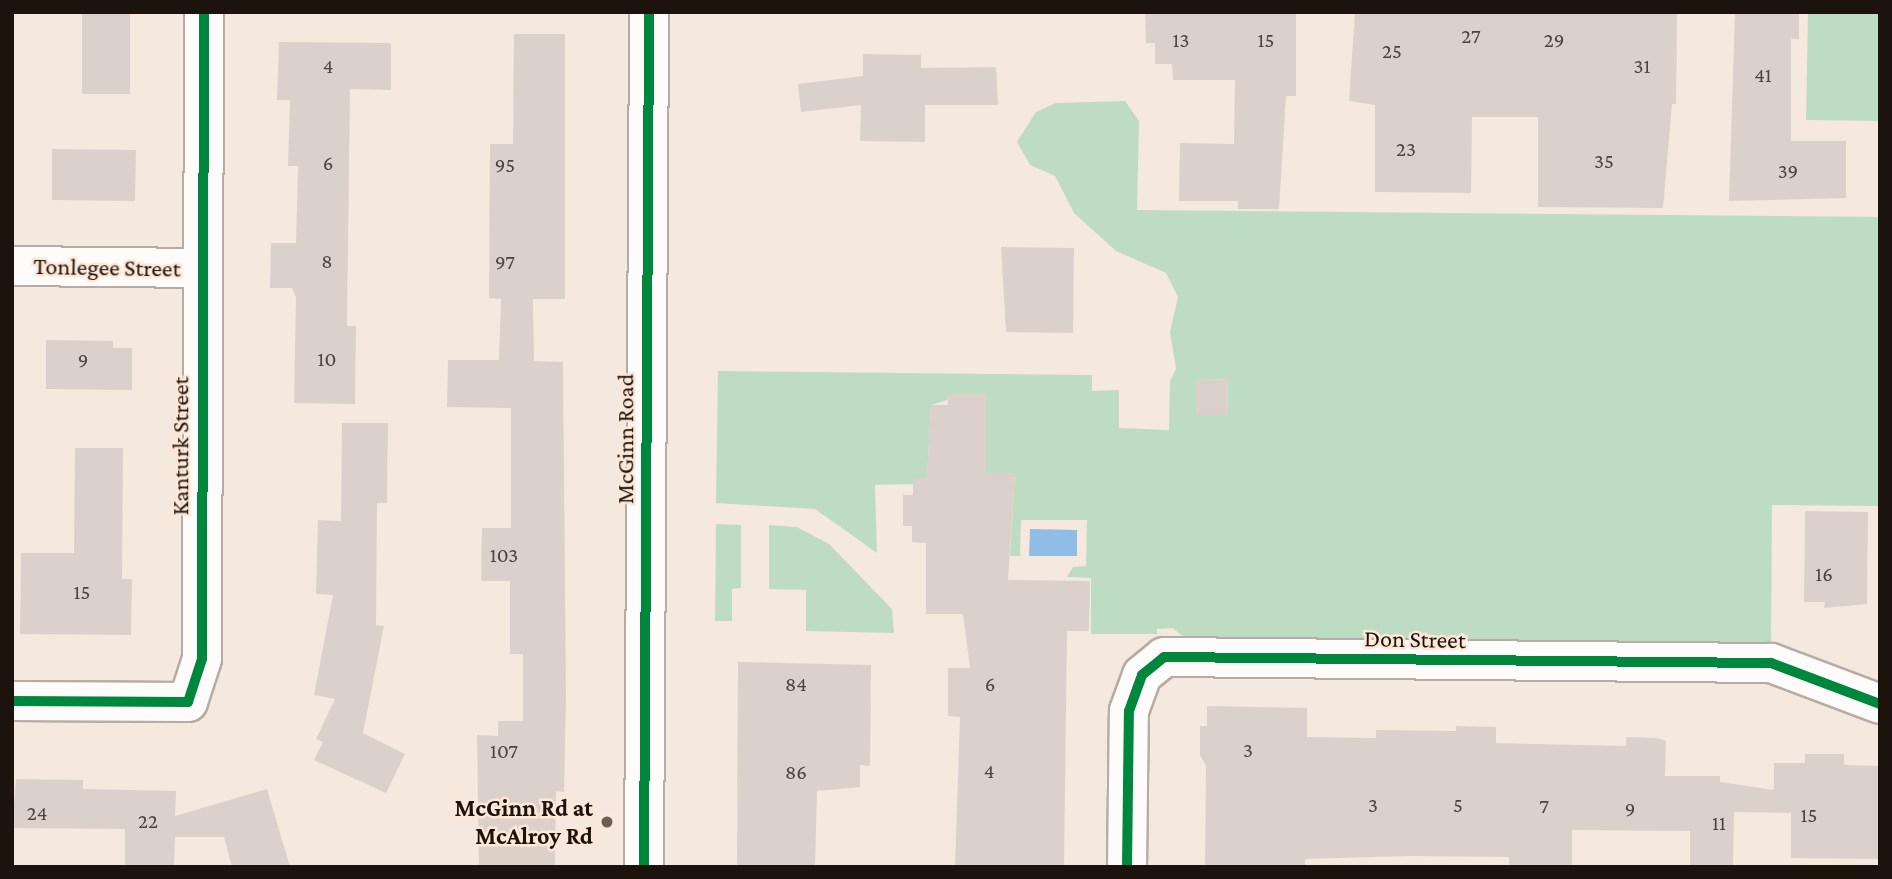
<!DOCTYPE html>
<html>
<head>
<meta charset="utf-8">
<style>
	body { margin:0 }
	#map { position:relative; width:1892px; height:879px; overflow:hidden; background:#f5e8df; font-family:"Crimson Pro",serif }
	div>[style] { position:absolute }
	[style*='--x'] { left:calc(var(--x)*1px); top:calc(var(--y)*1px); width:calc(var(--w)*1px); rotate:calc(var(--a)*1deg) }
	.green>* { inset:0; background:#bedcc3 }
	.water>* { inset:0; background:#90bde5 }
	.building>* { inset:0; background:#dcd0cb }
	.roads { filter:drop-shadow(2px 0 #b7aca5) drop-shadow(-2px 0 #b7aca5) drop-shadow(0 2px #b7aca5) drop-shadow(0 -2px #b7aca5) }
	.street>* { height:38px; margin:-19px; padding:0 19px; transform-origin:19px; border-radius:19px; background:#fefcfa }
	.secondary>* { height:38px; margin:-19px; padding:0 19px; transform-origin:19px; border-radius:19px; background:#fefcfa }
	.cycleway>* { height:10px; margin:-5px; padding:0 5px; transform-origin:5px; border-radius:5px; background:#00873e }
	.dots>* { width:19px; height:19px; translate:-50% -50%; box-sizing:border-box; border:4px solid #fde7d7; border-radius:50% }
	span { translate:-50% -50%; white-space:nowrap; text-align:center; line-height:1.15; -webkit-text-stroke:5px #fde7d7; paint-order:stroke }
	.number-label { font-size:21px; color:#4e433e }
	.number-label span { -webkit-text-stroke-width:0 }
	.street-label { font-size:24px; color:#1d130d }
	.poi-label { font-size:24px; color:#1d130d; font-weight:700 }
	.right { translate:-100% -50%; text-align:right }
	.frame { position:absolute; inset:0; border:14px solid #1d130d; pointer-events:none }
</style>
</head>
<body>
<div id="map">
	<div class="green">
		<i style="clip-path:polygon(1808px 12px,1880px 12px,1880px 121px,1806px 120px)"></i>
		<i style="clip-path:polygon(evenodd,1125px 101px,1139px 121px,1137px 210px,1880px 217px,1880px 506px,1772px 505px,1771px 648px,1269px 639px,1183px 636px,1172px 628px,1157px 629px,1157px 634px,1091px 634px,1091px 578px,1067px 577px,1073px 567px,1086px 566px,1087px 520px,1021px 520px,1020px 556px,1010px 556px,1015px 473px,986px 473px,947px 395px,947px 400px,931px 405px,927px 478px,913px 478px,913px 484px,875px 485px,877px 553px,815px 509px,716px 503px,718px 371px,1092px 375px,1092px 391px,1119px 390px,1119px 428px,1169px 430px,1170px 381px,1176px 369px,1170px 332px,1178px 297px,1166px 273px,1116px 251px,1074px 213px,1055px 176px,1030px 165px,1017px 142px,1036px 112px,1056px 103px,1125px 101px,1228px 379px,1227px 414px,1196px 415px,1196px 380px,1228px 379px)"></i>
		<i style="clip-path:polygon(716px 524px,741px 525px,741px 588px,732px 589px,732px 621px,715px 621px)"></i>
		<i style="clip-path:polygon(769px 525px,797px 527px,829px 544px,892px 609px,894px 633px,806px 631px,806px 590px,769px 589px)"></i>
	</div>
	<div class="water">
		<i style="clip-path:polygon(1030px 529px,1077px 530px,1077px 556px,1029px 556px)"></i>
	</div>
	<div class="building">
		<i style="clip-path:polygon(1145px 12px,1296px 12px,1296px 96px,1286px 96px,1279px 209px,1238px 209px,1238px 201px,1179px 201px,1180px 143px,1234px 144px,1235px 80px,1173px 80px,1172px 64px,1155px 64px,1155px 43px,1146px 43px)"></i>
		<i style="clip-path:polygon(1355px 12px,1677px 12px,1676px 104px,1672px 104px,1663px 208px,1538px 207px,1538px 117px,1472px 117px,1471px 193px,1375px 192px,1375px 105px,1349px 101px)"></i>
		<i style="clip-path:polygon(1735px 12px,1799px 12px,1799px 39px,1791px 39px,1791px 141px,1846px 141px,1846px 198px,1729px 201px)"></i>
		<i style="clip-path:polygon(82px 14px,130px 14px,130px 94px,82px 94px)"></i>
		<i style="clip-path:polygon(514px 34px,565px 34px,565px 299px,533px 299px,534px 361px,563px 362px,566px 697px,564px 792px,556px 791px,555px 867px,479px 867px,477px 735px,498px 736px,498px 721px,523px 721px,523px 654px,510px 654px,510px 581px,481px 581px,482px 528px,511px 528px,511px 408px,447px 407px,448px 360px,499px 360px,501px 299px,489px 298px,490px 144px,513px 144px)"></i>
		<i style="clip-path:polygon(279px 42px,391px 43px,391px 90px,350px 89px,347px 326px,356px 326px,355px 404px,294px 403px,296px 297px,292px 288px,270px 288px,271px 243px,296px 243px,298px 166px,288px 166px,290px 100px,277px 100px)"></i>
		<i style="clip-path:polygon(863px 54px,921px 55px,921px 68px,996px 67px,998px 105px,925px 105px,925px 142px,860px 141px,861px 105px,801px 112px,798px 84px,863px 76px)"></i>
		<i style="clip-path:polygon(52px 149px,136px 150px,135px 201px,52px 200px)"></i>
		<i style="clip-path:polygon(1001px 247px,1074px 248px,1073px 333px,1006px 332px)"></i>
		<i style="clip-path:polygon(46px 340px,113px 341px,113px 348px,132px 348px,132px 390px,46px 389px)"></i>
		<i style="clip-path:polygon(1228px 379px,1227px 415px,1196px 415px,1196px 380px)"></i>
		<i style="clip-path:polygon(947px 394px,986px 394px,986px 473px,1015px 473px,1008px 580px,1090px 581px,1089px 631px,1067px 631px,1064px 867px,955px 867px,960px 717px,948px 716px,948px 668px,970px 668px,963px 614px,926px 614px,926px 543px,912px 542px,912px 526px,903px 526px,903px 495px,913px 495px,913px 478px,927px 478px,931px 405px,948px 405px)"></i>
		<i style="clip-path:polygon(342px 423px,388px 423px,387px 503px,377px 503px,376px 625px,384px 626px,363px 733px,405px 754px,386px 793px,314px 760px,323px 742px,316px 739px,335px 699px,314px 695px,333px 595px,316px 594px,318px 520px,341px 521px)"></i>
		<i style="clip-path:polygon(75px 448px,123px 448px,122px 579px,132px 579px,131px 635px,20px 634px,21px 553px,74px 553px)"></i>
		<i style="clip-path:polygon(1805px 511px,1868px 512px,1867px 604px,1824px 608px,1825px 602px,1804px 602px)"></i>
		<i style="clip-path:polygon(738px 662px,871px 665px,870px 766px,860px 765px,860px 787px,817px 791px,815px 867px,737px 867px)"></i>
		<i style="clip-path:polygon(1207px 706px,1307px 708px,1307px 737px,1376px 738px,1376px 730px,1456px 731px,1456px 726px,1496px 727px,1496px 743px,1626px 746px,1626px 737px,1657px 738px,1666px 741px,1665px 776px,1720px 776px,1720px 782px,1774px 790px,1774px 763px,1805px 763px,1805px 754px,1844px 754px,1844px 765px,1880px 766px,1880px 859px,1791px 858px,1791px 813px,1734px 812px,1733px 867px,1690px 867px,1690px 831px,1572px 830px,1572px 867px,1509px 867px,1509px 857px,1409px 856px,1305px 859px,1305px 867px,1205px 867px,1206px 766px,1200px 755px,1200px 726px,1207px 726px)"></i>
		<i style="clip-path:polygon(16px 779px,83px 780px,83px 789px,176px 791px,175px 816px,267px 789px,290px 867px,232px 867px,224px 837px,175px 837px,174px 867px,125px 867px,125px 829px,12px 828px)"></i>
	</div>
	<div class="roads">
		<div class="street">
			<i style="--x:12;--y:266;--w:189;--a:0.6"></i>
			<i style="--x:12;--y:701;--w:176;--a:0.3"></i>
			<i style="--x:188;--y:702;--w:45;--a:-72"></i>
			<i style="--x:202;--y:659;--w:647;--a:-89.82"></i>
			<i style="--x:1127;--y:867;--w:156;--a:-89.3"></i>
			<i style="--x:1129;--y:711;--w:38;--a:-70"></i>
			<i style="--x:1142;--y:675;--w:28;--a:-39"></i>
			<i style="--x:1164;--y:657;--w:607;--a:0.57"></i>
			<i style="--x:1771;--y:663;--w:116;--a:20.6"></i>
		</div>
		<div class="secondary">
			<i style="--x:644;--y:867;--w:855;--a:-89.66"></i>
		</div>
	</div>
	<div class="cycleway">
		<i style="--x:12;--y:701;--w:176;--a:0.3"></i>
		<i style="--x:188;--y:702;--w:45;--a:-72"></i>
		<i style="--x:202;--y:659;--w:647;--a:-89.82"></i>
		<i style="--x:644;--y:867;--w:855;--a:-89.66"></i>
		<i style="--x:1127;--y:867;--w:156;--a:-89.3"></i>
		<i style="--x:1129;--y:711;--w:38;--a:-70"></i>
		<i style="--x:1142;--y:675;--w:28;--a:-39"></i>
		<i style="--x:1164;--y:657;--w:607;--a:0.57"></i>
		<i style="--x:1771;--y:663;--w:116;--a:20.6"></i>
	</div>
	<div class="dots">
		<i style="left:607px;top:822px;background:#695e56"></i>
	</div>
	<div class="number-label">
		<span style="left:1471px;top:36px">27</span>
		<span style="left:1181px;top:40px">13</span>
		<span style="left:1266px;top:40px">15</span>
		<span style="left:1554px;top:40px">29</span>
		<span style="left:1392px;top:51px">25</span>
		<span style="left:328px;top:66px">4</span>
		<span style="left:1642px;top:66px">31</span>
		<span style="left:1763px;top:75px">41</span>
		<span style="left:1406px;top:149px">23</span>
		<span style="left:1604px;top:161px">35</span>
		<span style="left:328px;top:163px">6</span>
		<span style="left:505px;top:165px">95</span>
		<span style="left:1788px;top:171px">39</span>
		<span style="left:327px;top:261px">8</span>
		<span style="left:505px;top:262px">97</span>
		<span style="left:327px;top:359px">10</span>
		<span style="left:83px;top:360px">9</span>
		<span style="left:504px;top:555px">103</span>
		<span style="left:1824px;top:574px">16</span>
		<span style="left:82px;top:592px">15</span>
		<span style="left:796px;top:684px">84</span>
		<span style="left:990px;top:684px">6</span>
		<span style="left:1248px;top:750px">3</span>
		<span style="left:504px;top:751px">107</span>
		<span style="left:989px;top:771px">4</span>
		<span style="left:796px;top:772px">86</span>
		<span style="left:1373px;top:805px">3</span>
		<span style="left:1458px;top:805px">5</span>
		<span style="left:1544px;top:806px">7</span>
		<span style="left:1630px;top:809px">9</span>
		<span style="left:37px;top:813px">24</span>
		<span style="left:1809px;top:815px">15</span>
		<span style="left:148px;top:821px">22</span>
		<span style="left:1719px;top:823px">11</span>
	</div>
	<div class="street-label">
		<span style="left:107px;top:267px;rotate:1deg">Tonlegee Street</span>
		<span style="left:625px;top:439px;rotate:-90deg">McGinn Road</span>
		<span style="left:180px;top:446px;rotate:-90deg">Kanturk Street</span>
		<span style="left:1415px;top:639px;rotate:1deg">Don Street</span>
	</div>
	<div class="poi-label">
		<span class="right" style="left:593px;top:822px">McGinn Rd at<br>McAlroy Rd</span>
	</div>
	<div class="frame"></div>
</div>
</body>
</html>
